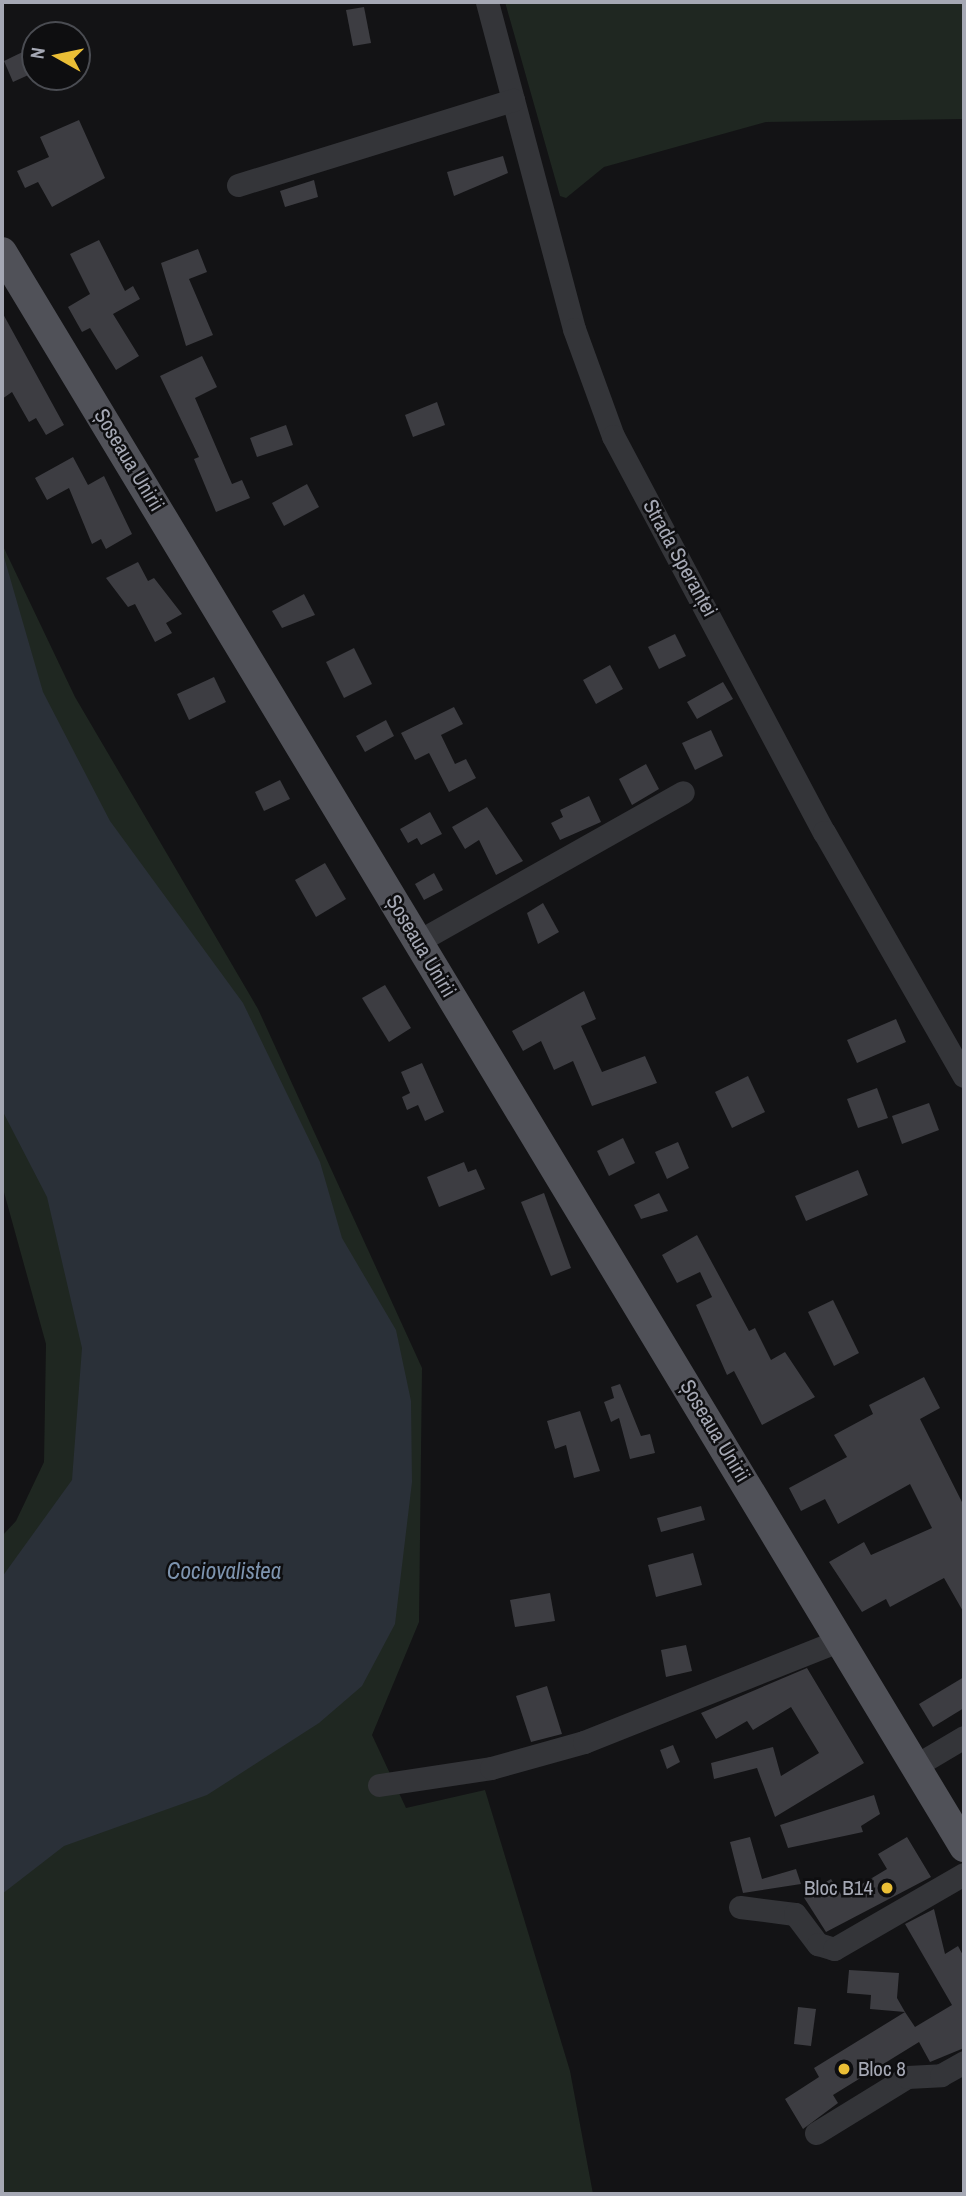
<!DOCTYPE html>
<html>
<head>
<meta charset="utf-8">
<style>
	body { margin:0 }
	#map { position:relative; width:966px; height:2196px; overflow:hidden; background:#131315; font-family:"Archivo Narrow",sans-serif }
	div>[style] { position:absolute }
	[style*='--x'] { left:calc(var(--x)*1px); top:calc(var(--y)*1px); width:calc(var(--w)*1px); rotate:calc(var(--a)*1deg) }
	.green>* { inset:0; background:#1f2721 }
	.water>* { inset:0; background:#2a3038 }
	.building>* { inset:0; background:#3d3d42 }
	.minor>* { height:23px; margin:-11.5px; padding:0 11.5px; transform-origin:11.5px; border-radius:11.5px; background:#343539 }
	.major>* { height:30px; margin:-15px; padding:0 15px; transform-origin:15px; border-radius:15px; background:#505158 }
	.dots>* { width:19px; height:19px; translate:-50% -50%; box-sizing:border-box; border:4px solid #0e0e10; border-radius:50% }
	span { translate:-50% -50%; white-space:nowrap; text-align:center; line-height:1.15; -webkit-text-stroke:5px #0e0e10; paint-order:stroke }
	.street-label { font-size:21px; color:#a5a8b4 }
	.poi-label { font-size:21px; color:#a5a8b4 }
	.right { translate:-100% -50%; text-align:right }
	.left { translate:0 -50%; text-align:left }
	.water-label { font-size:23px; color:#7d93ae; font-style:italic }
	.frame { position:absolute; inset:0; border:4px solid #a5a8b4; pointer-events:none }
	.north { position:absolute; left:21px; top:21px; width:70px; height:70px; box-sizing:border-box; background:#0e0e10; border:2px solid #4a4c52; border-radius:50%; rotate:279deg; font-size:19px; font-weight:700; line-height:28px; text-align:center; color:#a5a8b4 }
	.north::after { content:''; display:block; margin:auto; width:24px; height:32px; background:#eabe36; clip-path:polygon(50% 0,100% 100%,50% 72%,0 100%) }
</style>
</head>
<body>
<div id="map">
	<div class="green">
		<i style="clip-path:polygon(505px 2px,964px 2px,964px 119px,766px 122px,604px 167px,566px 198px,560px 196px)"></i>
		<i style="clip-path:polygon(2px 544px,75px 697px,258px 1009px,422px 1368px,419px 1622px,372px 1735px,406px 1808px,485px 1790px,570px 2071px,593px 2194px,2px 2194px,2px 1536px,16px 1521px,44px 1462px,46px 1344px,2px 1185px)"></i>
	</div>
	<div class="water">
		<i style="clip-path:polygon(2px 550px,43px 692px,110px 821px,243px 1003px,320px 1162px,342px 1238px,396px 1330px,411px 1401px,412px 1482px,395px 1624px,362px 1686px,319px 1723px,207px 1795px,64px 1846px,2px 1894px,2px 1577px,72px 1480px,82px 1348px,47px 1197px,2px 1110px)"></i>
	</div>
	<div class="building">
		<i style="clip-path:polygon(364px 7px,371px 43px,353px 46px,346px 10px)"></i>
		<i style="clip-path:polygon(35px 46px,35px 72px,13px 82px,4px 61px)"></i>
		<i style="clip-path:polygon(79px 120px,105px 178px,52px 207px,38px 182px,25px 188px,17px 171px,49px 157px,40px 137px)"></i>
		<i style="clip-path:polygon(503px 156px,508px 173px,454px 196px,447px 172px)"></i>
		<i style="clip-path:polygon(314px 180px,318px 197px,285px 207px,280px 191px)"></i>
		<i style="clip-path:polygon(99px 240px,125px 291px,133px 286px,140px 299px,113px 314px,139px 356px,116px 370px,90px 328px,82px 332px,68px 307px,90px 294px,70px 254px)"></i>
		<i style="clip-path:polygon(198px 249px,207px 272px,189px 279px,213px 335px,186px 346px,161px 263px)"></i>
		<i style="clip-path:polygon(2px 312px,64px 425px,46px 435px,36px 418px,29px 422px,12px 392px,2px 399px)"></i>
		<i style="clip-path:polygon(202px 356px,217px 387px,195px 398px,232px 484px,242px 480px,250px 498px,216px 512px,194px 459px,199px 457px,160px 376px)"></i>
		<i style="clip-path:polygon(437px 402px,445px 425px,413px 437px,405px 415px)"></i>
		<i style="clip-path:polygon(286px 425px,293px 445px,257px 457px,250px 438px)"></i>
		<i style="clip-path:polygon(73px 457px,88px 485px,104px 476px,132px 534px,106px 549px,101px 539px,92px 544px,69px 488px,47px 500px,35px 478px)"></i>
		<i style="clip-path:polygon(307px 484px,319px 507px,284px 526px,272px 503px)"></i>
		<i style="clip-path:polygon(138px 562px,148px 581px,154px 578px,182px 614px,166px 623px,172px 633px,155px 642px,135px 604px,128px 607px,106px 578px)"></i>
		<i style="clip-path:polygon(304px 594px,315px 615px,282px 628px,272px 611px)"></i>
		<i style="clip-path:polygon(675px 634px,686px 656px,659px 669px,648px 647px)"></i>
		<i style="clip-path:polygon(354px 648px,372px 684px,344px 698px,326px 662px)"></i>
		<i style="clip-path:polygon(610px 665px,623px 689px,596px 704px,583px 680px)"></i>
		<i style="clip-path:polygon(214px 677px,226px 702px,189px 720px,177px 694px)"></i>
		<i style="clip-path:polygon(723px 682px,733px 699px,697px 719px,687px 702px)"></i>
		<i style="clip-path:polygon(454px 707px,463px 724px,441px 735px,455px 764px,466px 759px,476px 778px,449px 792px,429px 753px,415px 760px,401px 733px)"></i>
		<i style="clip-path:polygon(386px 720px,394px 736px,365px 752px,356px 736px)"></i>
		<i style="clip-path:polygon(711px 730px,723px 756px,695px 770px,682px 743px)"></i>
		<i style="clip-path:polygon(646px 764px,659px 789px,632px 805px,619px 779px)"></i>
		<i style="clip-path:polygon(280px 780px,290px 799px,264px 811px,255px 792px)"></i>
		<i style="clip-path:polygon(589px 796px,601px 822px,560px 840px,551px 823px,563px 817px,560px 810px)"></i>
		<i style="clip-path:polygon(487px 807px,523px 861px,496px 875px,479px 840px,465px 849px,452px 827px)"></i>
		<i style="clip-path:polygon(430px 812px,442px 834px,421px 845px,417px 838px,408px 843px,400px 829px)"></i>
		<i style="clip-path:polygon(325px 863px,346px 899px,316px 917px,295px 880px)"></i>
		<i style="clip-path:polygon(434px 873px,443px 890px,424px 900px,415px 884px)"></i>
		<i style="clip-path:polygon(543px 903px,559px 932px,538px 944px,527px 913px)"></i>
		<i style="clip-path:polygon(385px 985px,411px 1028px,389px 1042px,362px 998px)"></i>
		<i style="clip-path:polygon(584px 991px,596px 1019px,581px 1026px,602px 1072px,645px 1056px,657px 1083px,592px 1106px,573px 1061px,554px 1070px,541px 1041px,523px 1051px,512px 1031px)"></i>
		<i style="clip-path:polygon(896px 1019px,906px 1042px,857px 1063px,847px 1040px)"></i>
		<i style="clip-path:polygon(422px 1063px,444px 1112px,425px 1121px,418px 1105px,407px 1110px,402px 1097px,410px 1093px,401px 1072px)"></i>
		<i style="clip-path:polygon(748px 1076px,765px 1112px,732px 1128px,715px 1092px)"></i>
		<i style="clip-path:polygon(877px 1088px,888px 1118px,858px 1128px,847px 1099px)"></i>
		<i style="clip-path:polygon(929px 1103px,939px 1130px,902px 1144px,892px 1116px)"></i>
		<i style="clip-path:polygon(623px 1138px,635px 1163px,609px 1176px,597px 1151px)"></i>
		<i style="clip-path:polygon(678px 1142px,689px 1168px,667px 1179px,655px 1152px)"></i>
		<i style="clip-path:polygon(464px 1162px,468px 1172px,476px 1169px,485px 1189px,439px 1207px,427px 1177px)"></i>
		<i style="clip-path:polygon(858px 1170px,868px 1195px,806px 1221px,795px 1196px)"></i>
		<i style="clip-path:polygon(544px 1193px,571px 1268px,551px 1276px,521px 1202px)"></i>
		<i style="clip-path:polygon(659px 1193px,668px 1211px,641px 1219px,634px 1205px)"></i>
		<i style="clip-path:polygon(697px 1235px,749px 1331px,755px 1328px,771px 1360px,785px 1352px,815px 1397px,762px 1425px,734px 1371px,727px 1375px,696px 1305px,712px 1297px,700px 1272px,677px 1283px,662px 1255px)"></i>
		<i style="clip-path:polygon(833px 1300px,859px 1353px,834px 1366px,808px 1312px)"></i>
		<i style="clip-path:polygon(924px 1377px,940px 1408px,920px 1419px,964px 1506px,964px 1613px,944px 1578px,890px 1607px,886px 1599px,862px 1612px,829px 1562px,864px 1542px,871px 1555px,932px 1528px,910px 1484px,838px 1524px,825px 1499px,801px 1511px,789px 1488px,847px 1457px,834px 1435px,873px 1414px,869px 1405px)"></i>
		<i style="clip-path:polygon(620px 1384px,641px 1436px,650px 1434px,655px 1453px,630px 1459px,619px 1418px,611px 1422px,604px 1402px,614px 1398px,611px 1387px)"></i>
		<i style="clip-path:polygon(580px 1411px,600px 1471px,574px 1478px,566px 1445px,555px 1449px,547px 1421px)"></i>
		<i style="clip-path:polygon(701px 1506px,705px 1520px,661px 1532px,657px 1518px)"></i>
		<i style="clip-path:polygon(693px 1553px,702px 1585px,656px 1597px,648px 1565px)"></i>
		<i style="clip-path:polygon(550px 1593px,555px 1621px,515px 1627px,510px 1600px)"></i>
		<i style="clip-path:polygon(686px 1645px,692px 1671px,666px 1677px,661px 1650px)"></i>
		<i style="clip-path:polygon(807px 1668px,864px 1763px,775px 1817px,757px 1768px,714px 1779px,711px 1763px,773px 1747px,781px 1776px,819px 1753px,791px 1707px,753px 1730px,747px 1721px,716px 1739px,701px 1713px)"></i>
		<i style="clip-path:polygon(964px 1677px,964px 1708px,933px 1727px,919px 1704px)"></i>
		<i style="clip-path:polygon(547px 1686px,562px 1734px,531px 1742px,516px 1696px)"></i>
		<i style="clip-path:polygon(673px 1745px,680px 1762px,667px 1769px,660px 1750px)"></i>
		<i style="clip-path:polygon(874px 1795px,880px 1814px,861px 1826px,863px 1832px,788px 1848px,780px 1825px)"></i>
		<i style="clip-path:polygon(750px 1837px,762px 1879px,796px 1869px,801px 1884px,743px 1893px,730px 1842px)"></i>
		<i style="clip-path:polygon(907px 1837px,931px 1877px,826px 1932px,803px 1896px,831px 1879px,842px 1896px,887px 1869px,878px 1854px)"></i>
		<i style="clip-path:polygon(934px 1909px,945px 1954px,958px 1946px,964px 1957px,964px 2048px,930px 2062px,919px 2042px,833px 2095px,838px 2103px,803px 2129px,785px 2099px,819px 2077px,814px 2068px,905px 2012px,915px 2027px,952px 2005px,905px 1924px)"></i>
		<i style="clip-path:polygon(849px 1970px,899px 1973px,897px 1998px,905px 2012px,870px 2009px,871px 1995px,847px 1993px)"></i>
		<i style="clip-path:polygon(798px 2007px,816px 2009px,811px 2046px,794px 2044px)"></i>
	</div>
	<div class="minor">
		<i style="--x:487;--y:2;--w:338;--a:75.1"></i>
		<i style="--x:574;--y:329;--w:114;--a:70"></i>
		<i style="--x:613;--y:436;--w:449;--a:62"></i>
		<i style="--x:824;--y:832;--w:281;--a:60.2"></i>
		<i style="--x:238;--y:185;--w:288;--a:-17.2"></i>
		<i style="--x:417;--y:942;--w:305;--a:-29.4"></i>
		<i style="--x:915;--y:1766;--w:57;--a:-30.6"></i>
		<i style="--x:379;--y:1785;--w:113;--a:-8.6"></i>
		<i style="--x:491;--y:1768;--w:97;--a:-15.6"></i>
		<i style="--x:584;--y:1742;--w:276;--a:-21.7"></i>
		<i style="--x:740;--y:1907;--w:55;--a:7.3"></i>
		<i style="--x:795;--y:1914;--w:38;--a:53"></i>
		<i style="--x:818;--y:1944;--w:17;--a:17"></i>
		<i style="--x:834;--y:1949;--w:150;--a:-30"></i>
		<i style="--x:816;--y:2133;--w:107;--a:-31.6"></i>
		<i style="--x:907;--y:2077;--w:34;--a:-3"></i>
		<i style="--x:941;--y:2075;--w:26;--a:-29"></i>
	</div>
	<div class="major">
		<i style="--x:2;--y:252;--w:1863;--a:58.9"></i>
	</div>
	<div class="dots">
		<i style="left:887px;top:1888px;background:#eabe36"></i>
		<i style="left:844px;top:2069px;background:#eabe36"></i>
	</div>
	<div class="street-label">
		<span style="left:129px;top:460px;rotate:59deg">Șoseaua Unirii</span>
		<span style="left:680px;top:558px;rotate:61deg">Strada Speranței</span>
		<span style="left:421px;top:946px;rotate:59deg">Șoseaua Unirii</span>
		<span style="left:715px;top:1431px;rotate:59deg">Șoseaua Unirii</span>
	</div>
	<div class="poi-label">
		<span class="right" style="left:873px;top:1888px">Bloc B14</span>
		<span class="left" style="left:858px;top:2069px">Bloc 8</span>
	</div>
	<div class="water-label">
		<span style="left:224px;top:1571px">Cociovalistea</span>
	</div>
	<div class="frame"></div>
	<div class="north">N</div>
</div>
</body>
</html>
